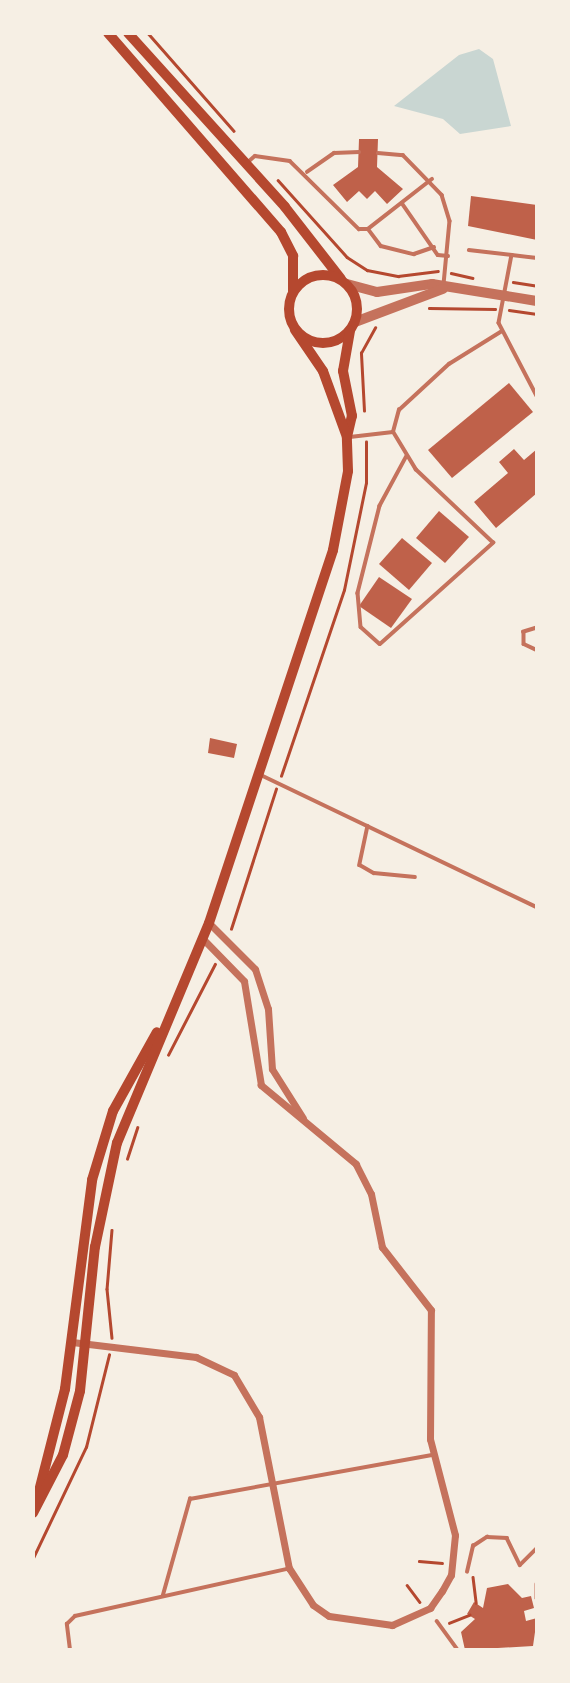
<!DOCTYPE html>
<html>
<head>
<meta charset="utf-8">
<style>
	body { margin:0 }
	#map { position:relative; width:570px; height:1683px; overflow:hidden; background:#f6efe4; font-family:"Fira Sans",sans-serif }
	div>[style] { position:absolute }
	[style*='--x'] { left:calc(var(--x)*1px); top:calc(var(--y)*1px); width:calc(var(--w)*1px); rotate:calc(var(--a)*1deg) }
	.water>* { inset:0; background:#c9d6d2 }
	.building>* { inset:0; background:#bf614a }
	.path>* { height:2.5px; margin:-1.25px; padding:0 1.25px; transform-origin:1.25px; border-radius:1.25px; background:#b5482f }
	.service>* { height:3.5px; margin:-1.75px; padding:0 1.75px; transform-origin:1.75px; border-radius:1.75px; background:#c5725c }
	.minor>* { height:7px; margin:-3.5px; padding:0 3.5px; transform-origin:3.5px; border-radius:3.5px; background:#c5725c }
	.tertiary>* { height:10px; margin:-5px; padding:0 5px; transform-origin:5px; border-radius:5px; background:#c5725c }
	.secondary>* { height:10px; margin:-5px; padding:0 5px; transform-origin:5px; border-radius:5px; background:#b5482f }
	.secondary>.ring { margin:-5px; padding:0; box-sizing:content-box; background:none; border:10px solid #b5482f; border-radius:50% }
	span { translate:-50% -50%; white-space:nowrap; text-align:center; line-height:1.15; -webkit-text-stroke:5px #f6efe4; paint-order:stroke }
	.frame { position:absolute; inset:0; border:35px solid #f6efe4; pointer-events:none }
</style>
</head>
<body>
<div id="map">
	<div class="water">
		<i style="clip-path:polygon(479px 49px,493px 59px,511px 126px,460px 134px,443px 119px,394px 106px,459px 55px)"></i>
	</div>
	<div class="building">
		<i style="clip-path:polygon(359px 139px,378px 139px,377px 167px,403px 189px,387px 204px,375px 191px,367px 199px,359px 191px,347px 202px,333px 185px,358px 167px)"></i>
		<i style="clip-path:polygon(471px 196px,537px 205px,537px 240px,468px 226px)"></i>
		<i style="clip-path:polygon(509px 383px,533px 412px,452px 478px,428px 450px)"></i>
		<i style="clip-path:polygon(514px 449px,524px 460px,537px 449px,537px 493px,496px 528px,474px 502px,508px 473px,499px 462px)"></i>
		<i style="clip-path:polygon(439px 511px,469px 537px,445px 563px,416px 538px)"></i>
		<i style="clip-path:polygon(402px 538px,432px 563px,409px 590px,379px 564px)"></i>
		<i style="clip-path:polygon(379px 577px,412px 599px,391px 628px,359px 606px)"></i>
		<i style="clip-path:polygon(210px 738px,237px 744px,234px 758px,208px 753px)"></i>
		<i style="clip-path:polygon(508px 1584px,522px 1598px,531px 1596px,534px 1608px,524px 1611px,526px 1621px,537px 1618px,533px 1646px,465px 1650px,461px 1632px,475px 1619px,467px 1614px,474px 1602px,483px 1608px,487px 1588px)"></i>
	</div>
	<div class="path">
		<i style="--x:148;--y:33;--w:130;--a:48.7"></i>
		<i style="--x:278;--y:180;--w:103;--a:48.1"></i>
		<i style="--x:347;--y:257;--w:24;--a:33"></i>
		<i style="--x:367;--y:270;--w:32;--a:11"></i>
		<i style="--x:398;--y:276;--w:40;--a:-7.1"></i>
		<i style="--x:451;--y:273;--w:22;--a:13"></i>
		<i style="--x:513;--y:282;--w:24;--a:9"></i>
		<i style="--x:429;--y:308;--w:66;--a:0.9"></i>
		<i style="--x:509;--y:310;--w:28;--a:8"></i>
		<i style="--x:364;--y:411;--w:58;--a:-93"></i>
		<i style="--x:361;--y:353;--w:29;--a:-61"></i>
		<i style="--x:281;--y:776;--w:196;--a:-71.3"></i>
		<i style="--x:344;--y:590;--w:109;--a:-78.4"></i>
		<i style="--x:366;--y:483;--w:41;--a:-90"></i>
		<i style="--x:231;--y:929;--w:147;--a:-72.2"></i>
		<i style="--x:168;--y:1055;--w:102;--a:-62.7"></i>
		<i style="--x:127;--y:1159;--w:33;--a:-72"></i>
		<i style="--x:112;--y:1230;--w:59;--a:94.8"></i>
		<i style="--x:107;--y:1289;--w:49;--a:84.2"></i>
		<i style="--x:33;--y:1558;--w:123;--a:-64.5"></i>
		<i style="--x:86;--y:1447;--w:95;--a:-76"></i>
		<i style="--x:419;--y:1561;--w:23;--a:5"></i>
		<i style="--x:473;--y:1577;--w:26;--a:83"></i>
		<i style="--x:407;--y:1585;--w:21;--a:53"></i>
		<i style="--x:449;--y:1623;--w:22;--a:-22"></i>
	</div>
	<div class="service">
		<i style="--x:378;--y:153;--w:25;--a:5"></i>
		<i style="--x:403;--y:155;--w:56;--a:45.7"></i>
		<i style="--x:442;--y:195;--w:27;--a:73"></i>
		<i style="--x:450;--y:221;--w:63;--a:95.4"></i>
		<i style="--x:248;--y:162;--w:9;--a:-41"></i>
		<i style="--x:255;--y:156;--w:35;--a:8"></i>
		<i style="--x:290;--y:161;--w:97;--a:44.6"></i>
		<i style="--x:359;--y:229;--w:9;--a:0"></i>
		<i style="--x:368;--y:229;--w:81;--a:-38"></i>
		<i style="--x:307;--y:172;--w:33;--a:-35"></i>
		<i style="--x:334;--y:153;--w:25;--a:-2"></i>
		<i style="--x:402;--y:203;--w:63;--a:55.3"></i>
		<i style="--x:438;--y:255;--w:10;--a:6"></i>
		<i style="--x:369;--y:230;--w:20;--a:53"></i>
		<i style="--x:381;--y:246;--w:34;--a:14"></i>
		<i style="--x:414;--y:254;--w:21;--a:-19"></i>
		<i style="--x:469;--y:250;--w:43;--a:6.6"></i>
		<i style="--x:512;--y:255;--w:69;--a:100.8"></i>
		<i style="--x:499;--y:323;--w:82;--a:62.5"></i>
		<i style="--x:512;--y:255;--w:25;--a:7"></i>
		<i style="--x:350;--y:437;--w:43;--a:-6.6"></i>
		<i style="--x:407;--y:456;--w:57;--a:118.4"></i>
		<i style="--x:380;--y:506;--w:90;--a:104.2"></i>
		<i style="--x:358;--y:593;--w:34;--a:85"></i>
		<i style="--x:361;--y:627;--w:25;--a:42"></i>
		<i style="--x:380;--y:644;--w:152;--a:-41.8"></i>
		<i style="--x:493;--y:543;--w:106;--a:-136.5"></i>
		<i style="--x:416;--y:470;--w:44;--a:-121.2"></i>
		<i style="--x:393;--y:432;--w:23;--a:-75"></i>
		<i style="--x:399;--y:410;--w:68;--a:-42.6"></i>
		<i style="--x:449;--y:364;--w:62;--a:-31.9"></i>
		<i style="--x:537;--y:628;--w:14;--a:163"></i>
		<i style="--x:524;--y:632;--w:12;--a:90"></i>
		<i style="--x:524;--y:644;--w:14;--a:25"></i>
		<i style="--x:261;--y:775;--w:306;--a:25.6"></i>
		<i style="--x:368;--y:826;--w:40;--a:102"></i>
		<i style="--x:360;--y:865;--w:16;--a:30"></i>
		<i style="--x:374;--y:873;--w:41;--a:5.6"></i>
		<i style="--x:467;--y:1572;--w:27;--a:-77"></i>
		<i style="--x:473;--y:1546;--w:17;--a:-33"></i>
		<i style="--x:487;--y:1537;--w:20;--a:3"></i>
		<i style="--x:507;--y:1538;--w:30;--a:64"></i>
		<i style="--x:520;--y:1565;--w:24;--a:-45"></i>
		<i style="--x:537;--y:1584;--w:14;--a:90"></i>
		<i style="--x:163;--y:1595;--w:100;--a:-74.3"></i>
		<i style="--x:190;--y:1499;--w:247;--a:-10.3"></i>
		<i style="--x:437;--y:1621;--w:36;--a:54"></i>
		<i style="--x:70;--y:1650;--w:26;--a:-97"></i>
		<i style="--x:67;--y:1624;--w:11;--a:-45"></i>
		<i style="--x:75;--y:1616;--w:217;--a:-12.5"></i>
	</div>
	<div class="minor">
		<i style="--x:209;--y:923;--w:65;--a:45"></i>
		<i style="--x:255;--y:969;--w:42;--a:72"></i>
		<i style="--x:268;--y:1009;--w:60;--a:86.2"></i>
		<i style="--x:272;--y:1069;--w:58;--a:57.7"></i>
		<i style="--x:72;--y:1342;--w:125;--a:6.9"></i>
		<i style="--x:196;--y:1357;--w:42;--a:25.3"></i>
		<i style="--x:234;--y:1375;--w:49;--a:59.2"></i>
		<i style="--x:259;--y:1417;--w:154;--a:78.8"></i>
		<i style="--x:289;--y:1568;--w:44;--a:57"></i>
		<i style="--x:313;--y:1605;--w:19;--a:35"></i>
		<i style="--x:329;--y:1616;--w:64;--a:8.1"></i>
		<i style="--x:392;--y:1625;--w:42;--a:-24.1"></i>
		<i style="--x:430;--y:1608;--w:21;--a:-55"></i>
		<i style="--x:442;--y:1591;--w:18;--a:-61"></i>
		<i style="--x:451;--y:1575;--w:40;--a:-84.3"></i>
		<i style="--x:455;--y:1535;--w:99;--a:-104.6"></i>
		<i style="--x:430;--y:1439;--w:129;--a:-89.6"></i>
		<i style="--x:431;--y:1310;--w:80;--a:-127.9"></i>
		<i style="--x:382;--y:1247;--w:54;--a:-101.7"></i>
		<i style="--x:371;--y:1194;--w:34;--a:-117"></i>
		<i style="--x:356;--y:1164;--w:124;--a:-140.3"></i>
		<i style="--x:261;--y:1085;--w:105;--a:-99.3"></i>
		<i style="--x:244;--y:981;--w:59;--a:-134.3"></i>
	</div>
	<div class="tertiary">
		<i style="--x:347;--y:284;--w:31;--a:15"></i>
		<i style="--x:377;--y:292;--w:56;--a:-8.3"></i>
		<i style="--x:432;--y:284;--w:106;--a:9.2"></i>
		<i style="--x:355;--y:322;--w:94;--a:-20.6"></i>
	</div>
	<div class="secondary">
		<i style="--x:108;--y:33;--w:264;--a:49"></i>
		<i style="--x:281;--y:232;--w:27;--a:63"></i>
		<i style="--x:293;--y:256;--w:35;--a:90"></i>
		<i style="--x:128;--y:33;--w:234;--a:47.9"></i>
		<i style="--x:285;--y:207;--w:91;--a:52.1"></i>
		<i class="ring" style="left:289px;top:275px;width:58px;height:58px"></i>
		<i style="--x:347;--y:437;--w:22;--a:-77"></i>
		<i style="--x:352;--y:416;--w:46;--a:-101.3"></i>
		<i style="--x:343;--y:371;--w:41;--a:-80.1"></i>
		<i style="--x:37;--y:1499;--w:114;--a:-75.7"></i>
		<i style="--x:65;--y:1389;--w:211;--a:-82.6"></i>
		<i style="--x:92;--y:1180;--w:72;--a:-73.1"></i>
		<i style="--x:113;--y:1111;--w:90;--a:-60.9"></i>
		<i style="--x:33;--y:1513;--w:65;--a:-62.7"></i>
		<i style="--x:63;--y:1455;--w:66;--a:-75.1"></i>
		<i style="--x:80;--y:1391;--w:145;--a:-84.1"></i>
		<i style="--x:95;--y:1247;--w:106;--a:-78.1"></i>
		<i style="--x:117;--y:1143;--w:238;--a:-67.3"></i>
		<i style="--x:209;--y:923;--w:393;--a:-71.6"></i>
		<i style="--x:333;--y:550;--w:80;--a:-79.2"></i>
		<i style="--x:348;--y:471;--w:34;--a:-92"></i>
		<i style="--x:347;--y:437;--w:70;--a:-110"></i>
		<i style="--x:323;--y:371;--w:50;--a:-124.3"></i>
	</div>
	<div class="frame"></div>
</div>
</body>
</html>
